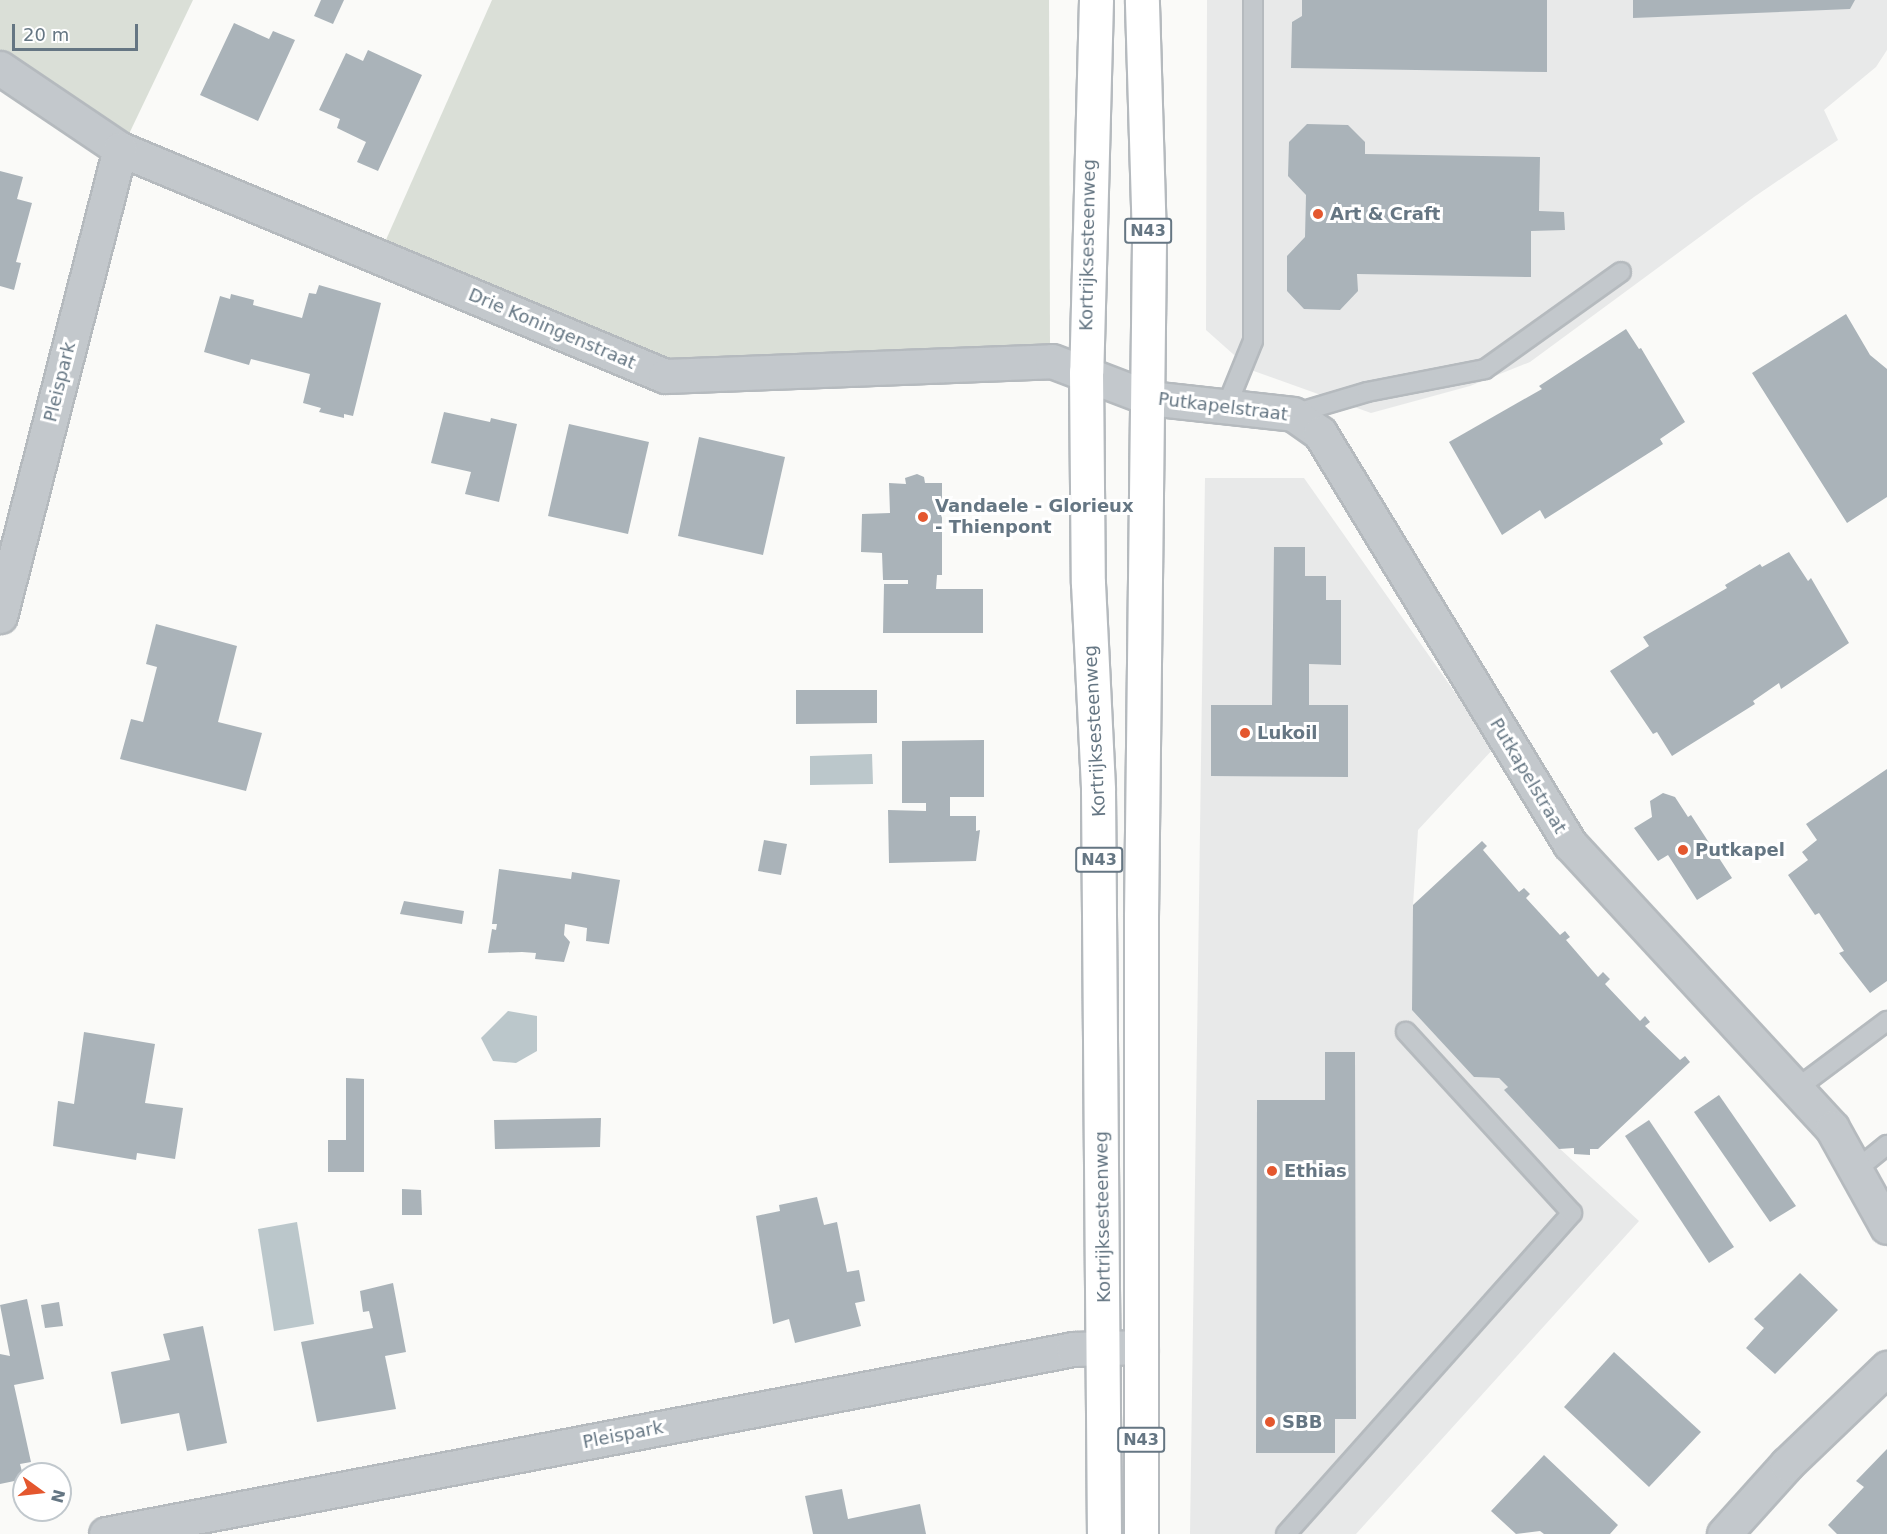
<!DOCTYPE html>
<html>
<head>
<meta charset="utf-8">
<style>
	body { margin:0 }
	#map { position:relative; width:1887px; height:1534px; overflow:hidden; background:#fafaf8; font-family:"DejaVu Sans",sans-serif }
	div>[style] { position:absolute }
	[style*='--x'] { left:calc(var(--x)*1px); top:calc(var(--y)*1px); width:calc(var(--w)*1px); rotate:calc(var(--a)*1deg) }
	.built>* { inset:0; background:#e8e9e9 }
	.green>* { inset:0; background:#dadfd7 }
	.water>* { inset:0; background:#bbc7cb }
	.building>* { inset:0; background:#aab3b9 }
	.roads { filter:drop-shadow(2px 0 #b5babe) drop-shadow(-2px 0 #b5babe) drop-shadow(0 2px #b5babe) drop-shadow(0 -2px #b5babe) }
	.lane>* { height:18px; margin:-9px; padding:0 9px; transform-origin:9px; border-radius:9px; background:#c3c8cc }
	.street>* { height:33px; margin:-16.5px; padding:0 16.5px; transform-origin:16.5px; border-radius:16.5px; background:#c3c8cc }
	.primary>* { height:33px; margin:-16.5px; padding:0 16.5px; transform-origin:16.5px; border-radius:16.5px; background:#fff }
	.dots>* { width:16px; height:16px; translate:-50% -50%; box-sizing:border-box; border:3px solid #fff; border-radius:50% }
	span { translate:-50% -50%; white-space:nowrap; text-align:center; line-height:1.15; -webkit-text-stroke:6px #fff; paint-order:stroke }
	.shield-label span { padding:2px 4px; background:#fff; border:2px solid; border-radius:4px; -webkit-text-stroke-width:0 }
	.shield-label { font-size:16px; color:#657683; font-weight:700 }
	.poi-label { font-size:18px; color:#657683; font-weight:700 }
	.left { translate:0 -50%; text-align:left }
	.street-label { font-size:18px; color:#657683 }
	.north { position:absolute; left:12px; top:1462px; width:60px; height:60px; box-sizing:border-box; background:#fff; border:2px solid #c1c8cd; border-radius:50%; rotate:105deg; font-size:16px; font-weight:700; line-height:24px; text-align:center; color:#657683 }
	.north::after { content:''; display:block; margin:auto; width:21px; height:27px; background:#e4572e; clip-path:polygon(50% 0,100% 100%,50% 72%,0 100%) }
	.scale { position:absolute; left:12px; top:24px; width:126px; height:27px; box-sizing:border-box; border:3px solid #657683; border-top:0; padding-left:8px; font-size:18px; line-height:21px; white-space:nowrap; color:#657683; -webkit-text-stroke:4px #fff; paint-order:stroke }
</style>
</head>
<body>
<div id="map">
	<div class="built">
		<i style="clip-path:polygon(1207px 0,1887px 0,1887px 50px,1876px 67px,1824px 110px,1838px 140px,1754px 197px,1530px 362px,1470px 386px,1371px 413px,1251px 370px,1206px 330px)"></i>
		<i style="clip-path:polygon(1205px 478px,1304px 478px,1494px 748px,1418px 830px,1413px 905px,1474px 1077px,1499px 1078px,1508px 1087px,1505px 1091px,1559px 1148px,1639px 1221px,1356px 1534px,1190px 1534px)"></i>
	</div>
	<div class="green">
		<i style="clip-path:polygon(0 0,193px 0,128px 136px,0 53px)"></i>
		<i style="clip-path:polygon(492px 0,1049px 0,1050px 344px,675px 367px,385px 242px)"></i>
	</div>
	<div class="water">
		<i style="clip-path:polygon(872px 754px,873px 784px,810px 785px,810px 756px)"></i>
		<i style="clip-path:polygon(508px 1011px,537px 1016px,537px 1051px,516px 1063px,493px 1061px,481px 1038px)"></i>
		<i style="clip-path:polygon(297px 1222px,314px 1324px,274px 1331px,258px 1229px)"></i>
	</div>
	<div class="building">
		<i style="clip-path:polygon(321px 0,344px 0,333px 24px,314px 16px)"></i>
		<i style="clip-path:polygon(1302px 0,1547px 0,1547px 72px,1291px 68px,1292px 22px,1302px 16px)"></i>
		<i style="clip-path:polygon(1633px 0,1855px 0,1850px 9px,1633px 18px)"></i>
		<i style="clip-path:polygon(234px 23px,269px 39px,273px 31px,295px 40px,258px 121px,200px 95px)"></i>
		<i style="clip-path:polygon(368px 50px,422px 75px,378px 171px,357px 162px,366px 142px,337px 128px,340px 119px,319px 110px,346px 53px,363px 61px)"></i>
		<i style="clip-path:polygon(1307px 124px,1348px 125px,1365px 142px,1365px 154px,1540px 157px,1539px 211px,1564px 212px,1565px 230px,1531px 231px,1531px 277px,1357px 274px,1358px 291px,1340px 310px,1304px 309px,1287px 291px,1287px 256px,1305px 237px,1306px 195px,1288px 176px,1289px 142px)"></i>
		<i style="clip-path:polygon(0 171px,23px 177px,17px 199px,32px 203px,16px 262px,21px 263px,14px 290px,0 286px)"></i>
		<i style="clip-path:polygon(319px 285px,381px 303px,353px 416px,344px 414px,344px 418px,319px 412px,321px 408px,303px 403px,310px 374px,251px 359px,249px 365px,204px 352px,220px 296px,230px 299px,231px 294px,254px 300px,253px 305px,302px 318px,309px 293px,316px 294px)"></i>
		<i style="clip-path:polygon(1846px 314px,1870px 355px,1887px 369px,1887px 497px,1847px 523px,1752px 373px)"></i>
		<i style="clip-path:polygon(1626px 329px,1639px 349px,1641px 348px,1685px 422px,1660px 439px,1663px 444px,1545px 519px,1540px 510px,1502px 535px,1449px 442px,1542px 389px,1539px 386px)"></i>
		<i style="clip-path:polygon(444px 412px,490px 422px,491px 418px,517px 424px,499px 502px,465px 494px,471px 472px,431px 463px)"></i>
		<i style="clip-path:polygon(569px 424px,649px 442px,628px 534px,548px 516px)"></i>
		<i style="clip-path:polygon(699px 437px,785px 457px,763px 555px,678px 536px)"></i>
		<i style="clip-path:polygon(917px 474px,924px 477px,925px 483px,942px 483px,942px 575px,937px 575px,936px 589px,983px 589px,983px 633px,883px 633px,884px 584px,908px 584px,908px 580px,883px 580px,882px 553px,861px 552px,862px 514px,890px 513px,889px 483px,906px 484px,905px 478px)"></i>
		<i style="clip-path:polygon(1274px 547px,1305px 547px,1305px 576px,1326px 576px,1326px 600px,1341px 600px,1341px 665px,1309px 664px,1309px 705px,1348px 705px,1348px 777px,1211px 776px,1211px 705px,1272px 705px)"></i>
		<i style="clip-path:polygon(1789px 552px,1808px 581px,1811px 578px,1849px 643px,1781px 689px,1779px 683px,1753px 701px,1755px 704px,1672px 756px,1657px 732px,1653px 734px,1610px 671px,1649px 646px,1643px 637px,1727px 588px,1725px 585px,1760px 564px,1762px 567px)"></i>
		<i style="clip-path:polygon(156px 624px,237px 646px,218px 722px,262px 733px,246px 791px,120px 759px,131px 719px,143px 722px,157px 667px,146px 664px)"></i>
		<i style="clip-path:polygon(796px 690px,877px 690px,877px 723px,796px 724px)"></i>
		<i style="clip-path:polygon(984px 740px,984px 797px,950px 797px,950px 816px,976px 816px,976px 831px,980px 830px,976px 861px,889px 863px,888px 810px,926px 811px,926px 803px,902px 803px,902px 741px)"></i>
		<i style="clip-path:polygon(1887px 769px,1887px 981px,1870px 993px,1839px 953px,1844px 951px,1819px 913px,1815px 915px,1788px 875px,1808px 860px,1802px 852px,1817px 840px,1806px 824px)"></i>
		<i style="clip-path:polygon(1663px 793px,1675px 797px,1688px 817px,1691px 815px,1732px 878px,1697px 900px,1668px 855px,1658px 861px,1634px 828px,1652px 817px,1650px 801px)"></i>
		<i style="clip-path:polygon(764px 840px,787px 844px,781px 875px,758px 871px)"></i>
		<i style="clip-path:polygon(1482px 841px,1487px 846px,1483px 850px,1519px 892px,1524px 888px,1530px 894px,1526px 898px,1560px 935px,1565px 931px,1570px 937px,1566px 940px,1598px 977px,1603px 972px,1610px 979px,1605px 984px,1640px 1021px,1645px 1016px,1650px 1022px,1645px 1026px,1680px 1060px,1685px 1056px,1690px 1062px,1598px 1149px,1590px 1149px,1590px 1155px,1574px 1154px,1574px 1148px,1559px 1149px,1504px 1090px,1508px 1087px,1499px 1078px,1474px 1077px,1412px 1010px,1413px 905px)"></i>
		<i style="clip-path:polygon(499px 869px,571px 879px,572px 872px,620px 880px,609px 944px,586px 941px,587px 928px,565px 924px,564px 935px,570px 942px,564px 962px,535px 959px,536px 953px,522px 952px,488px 953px,492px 929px,496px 930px,497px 924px,492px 924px)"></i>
		<i style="clip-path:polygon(404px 901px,464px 911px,462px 924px,400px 914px)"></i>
		<i style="clip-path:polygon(84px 1032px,155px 1044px,145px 1103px,183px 1108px,175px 1159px,137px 1153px,136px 1160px,53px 1146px,58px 1101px,74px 1104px)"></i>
		<i style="clip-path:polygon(1325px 1052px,1355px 1052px,1356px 1419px,1335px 1419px,1335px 1453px,1256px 1453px,1257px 1100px,1325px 1100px)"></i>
		<i style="clip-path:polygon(346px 1078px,364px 1079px,364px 1172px,328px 1172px,328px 1140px,346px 1140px)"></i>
		<i style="clip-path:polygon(1719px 1095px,1796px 1206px,1770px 1222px,1694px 1112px)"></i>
		<i style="clip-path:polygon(601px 1118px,600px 1147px,495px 1149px,494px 1120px)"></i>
		<i style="clip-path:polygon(1649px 1120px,1734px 1247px,1709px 1263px,1625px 1136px)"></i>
		<i style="clip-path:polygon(402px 1189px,421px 1190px,422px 1215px,402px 1215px)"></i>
		<i style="clip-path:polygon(817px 1197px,824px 1225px,837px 1222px,847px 1272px,859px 1270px,865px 1301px,855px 1303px,861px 1326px,795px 1343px,789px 1319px,773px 1324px,756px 1216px,780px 1211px,779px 1205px)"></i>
		<i style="clip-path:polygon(1800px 1273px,1838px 1310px,1775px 1374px,1746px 1348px,1764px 1328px,1754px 1319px)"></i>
		<i style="clip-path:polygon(393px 1283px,406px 1352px,385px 1356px,396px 1409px,317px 1422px,301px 1342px,373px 1328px,369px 1311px,363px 1312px,360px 1291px)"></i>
		<i style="clip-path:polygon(27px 1299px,44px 1379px,14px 1385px,31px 1462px,20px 1464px,24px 1479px,0 1484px,0 1354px,10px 1356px,0 1305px)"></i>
		<i style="clip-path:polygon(59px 1302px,63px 1326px,45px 1328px,41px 1305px)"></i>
		<i style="clip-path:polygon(203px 1326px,227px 1443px,187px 1451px,179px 1413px,121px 1424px,111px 1372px,170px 1360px,163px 1334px)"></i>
		<i style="clip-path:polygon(1614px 1352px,1701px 1432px,1649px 1487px,1564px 1407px)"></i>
		<i style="clip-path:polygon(1887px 1449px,1887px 1534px,1837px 1534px,1828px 1525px,1864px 1487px,1856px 1481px)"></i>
		<i style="clip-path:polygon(1544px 1455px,1618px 1525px,1610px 1534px,1544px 1534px,1540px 1531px,1516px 1534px,1491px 1511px)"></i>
		<i style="clip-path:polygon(842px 1489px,848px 1519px,920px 1504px,926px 1534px,813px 1534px,805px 1496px)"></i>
	</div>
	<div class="roads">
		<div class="lane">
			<i style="--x:1227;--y:405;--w:69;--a:-67.9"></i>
			<i style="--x:1253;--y:341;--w:341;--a:-90"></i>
			<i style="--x:1293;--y:414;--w:77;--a:-16.6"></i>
			<i style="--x:1367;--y:392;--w:120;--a:-11"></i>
			<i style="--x:1485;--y:369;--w:167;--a:-35.5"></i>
			<i style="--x:1796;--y:1089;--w:114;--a:-36.8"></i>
			<i style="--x:1856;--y:1170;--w:40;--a:-39"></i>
			<i style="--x:1286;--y:1534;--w:430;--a:-48.3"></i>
			<i style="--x:1572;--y:1213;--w:246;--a:-132.5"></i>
		</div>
		<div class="street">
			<i style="--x:0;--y:68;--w:145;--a:34"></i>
			<i style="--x:120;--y:149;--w:590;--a:22.61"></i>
			<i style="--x:665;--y:376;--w:387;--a:-2.2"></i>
			<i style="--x:1052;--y:361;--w:104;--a:20.9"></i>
			<i style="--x:1149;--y:398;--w:145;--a:6.3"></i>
			<i style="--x:1293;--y:414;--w:33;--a:35"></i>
			<i style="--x:1320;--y:433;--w:481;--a:58.7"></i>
			<i style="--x:1570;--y:844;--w:386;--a:47.3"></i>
			<i style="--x:1832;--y:1128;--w:113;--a:60.9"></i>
			<i style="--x:0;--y:616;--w:482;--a:-75.6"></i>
			<i style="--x:106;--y:1534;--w:985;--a:-10.83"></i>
			<i style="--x:1073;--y:1349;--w:68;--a:-1.7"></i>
			<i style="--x:1724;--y:1534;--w:94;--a:-48"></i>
			<i style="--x:1787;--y:1464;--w:139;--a:-43.8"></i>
		</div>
		<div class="primary">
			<i style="--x:1096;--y:0;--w:372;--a:91.5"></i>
			<i style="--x:1086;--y:372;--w:211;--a:89.5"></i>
			<i style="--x:1088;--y:583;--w:207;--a:87.2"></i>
			<i style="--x:1098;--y:790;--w:744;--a:89.54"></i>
			<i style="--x:1141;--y:1534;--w:618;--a:-90"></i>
			<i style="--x:1141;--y:916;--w:676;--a:-89.32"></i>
			<i style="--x:1149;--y:240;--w:240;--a:-91.7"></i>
		</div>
	</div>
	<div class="dots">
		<i style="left:1318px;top:214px;background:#e4572e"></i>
		<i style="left:923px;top:517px;background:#e4572e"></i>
		<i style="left:1245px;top:733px;background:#e4572e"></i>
		<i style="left:1683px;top:850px;background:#e4572e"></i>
		<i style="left:1272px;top:1171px;background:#e4572e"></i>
		<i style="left:1270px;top:1422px;background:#e4572e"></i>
	</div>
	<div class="shield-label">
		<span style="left:1148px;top:231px">N43</span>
		<span style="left:1099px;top:860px">N43</span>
		<span style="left:1141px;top:1440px">N43</span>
	</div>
	<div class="poi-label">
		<span class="left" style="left:1330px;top:214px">Art &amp; Craft</span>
		<span class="left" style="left:935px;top:517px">Vandaele - Glorieux<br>- Thienpont</span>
		<span class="left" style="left:1257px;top:733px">Lukoil</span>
		<span class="left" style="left:1695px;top:850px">Putkapel</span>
		<span class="left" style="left:1284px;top:1171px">Ethias</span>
		<span class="left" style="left:1282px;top:1422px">SBB</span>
	</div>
	<div class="street-label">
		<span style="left:1088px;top:245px;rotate:-89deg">Kortrijksesteenweg</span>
		<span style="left:552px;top:329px;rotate:23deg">Drie Koningenstraat</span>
		<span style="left:60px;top:382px;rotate:-76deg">Pleispark</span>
		<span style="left:1223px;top:407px;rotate:7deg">Putkapelstraat</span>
		<span style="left:1095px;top:731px;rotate:-93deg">Kortrijksesteenweg</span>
		<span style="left:1528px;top:776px;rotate:59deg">Putkapelstraat</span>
		<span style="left:1103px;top:1217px;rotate:-91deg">Kortrijksesteenweg</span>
		<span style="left:623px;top:1435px;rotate:-11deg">Pleispark</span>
	</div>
	<div class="north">N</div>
	<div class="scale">20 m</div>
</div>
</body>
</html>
